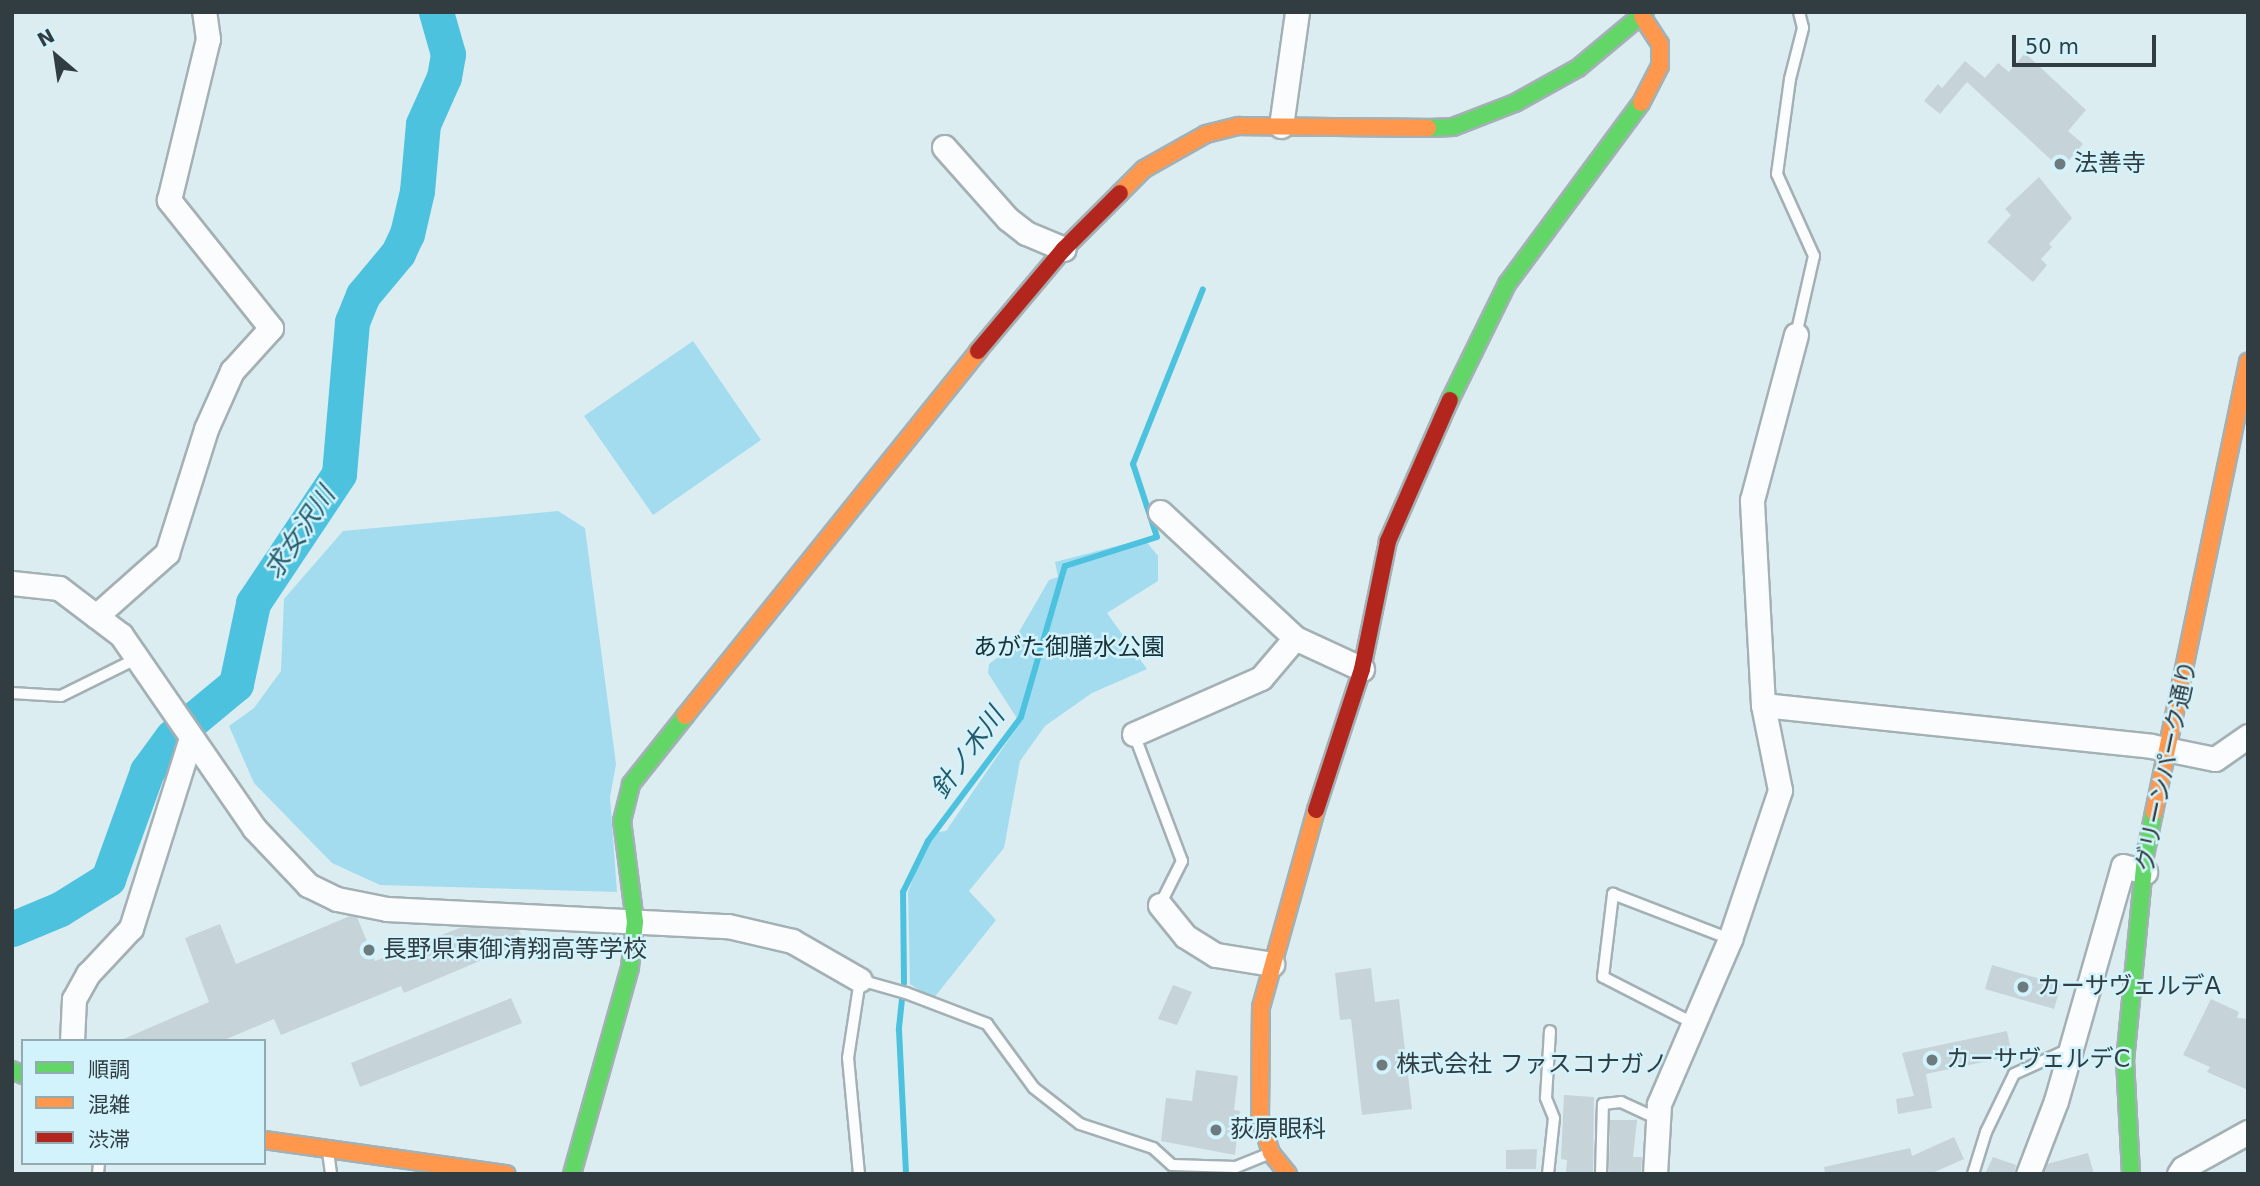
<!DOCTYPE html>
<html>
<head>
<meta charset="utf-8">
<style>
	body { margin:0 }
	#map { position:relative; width:2260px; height:1186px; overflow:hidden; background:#dcedf2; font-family:"DejaVu Sans","Noto Sans JP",sans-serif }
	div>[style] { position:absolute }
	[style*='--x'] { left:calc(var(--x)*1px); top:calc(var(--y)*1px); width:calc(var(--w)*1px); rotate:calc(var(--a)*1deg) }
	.green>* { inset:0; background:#a3dcee }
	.stream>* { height:6px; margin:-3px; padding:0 3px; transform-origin:3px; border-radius:3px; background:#4dc2de }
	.river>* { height:35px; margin:-17.5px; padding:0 17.5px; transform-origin:17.5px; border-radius:17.5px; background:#4dc2de }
	.building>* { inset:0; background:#c6d3d8 }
	.roads { filter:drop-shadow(2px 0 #a3b0b4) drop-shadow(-2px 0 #a3b0b4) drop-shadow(0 2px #a3b0b4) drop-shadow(0 -2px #a3b0b4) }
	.lane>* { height:10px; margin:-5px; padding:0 5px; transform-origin:5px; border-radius:5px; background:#fafcfd }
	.street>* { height:23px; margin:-11.5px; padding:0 11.5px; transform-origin:11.5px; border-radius:11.5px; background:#fafcfd }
	.fast>* { height:16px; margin:-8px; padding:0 8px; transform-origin:8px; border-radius:8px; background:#63d668 }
	.slow>* { height:16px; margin:-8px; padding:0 8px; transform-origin:8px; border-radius:8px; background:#ff974d }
	.jam>* { height:16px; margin:-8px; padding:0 8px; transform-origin:8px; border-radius:8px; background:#b3261e }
	.dots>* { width:19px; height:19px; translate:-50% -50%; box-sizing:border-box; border:4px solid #d2f2fc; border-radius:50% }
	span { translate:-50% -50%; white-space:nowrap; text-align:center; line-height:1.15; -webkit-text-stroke:5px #d2f2fc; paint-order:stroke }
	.poi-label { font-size:24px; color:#313d41 }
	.left { translate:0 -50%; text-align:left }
	.park-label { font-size:24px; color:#1a3138 }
	.street-label { font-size:24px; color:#313d41 }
	.water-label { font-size:26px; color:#235a6a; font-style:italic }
	.frame { position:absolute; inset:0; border:14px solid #313d41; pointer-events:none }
	.legend { position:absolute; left:21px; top:1039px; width:245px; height:126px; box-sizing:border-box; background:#d2f2fc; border:2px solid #92aab1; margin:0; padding:9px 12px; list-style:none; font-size:21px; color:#313d41 }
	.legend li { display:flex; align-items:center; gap:14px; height:35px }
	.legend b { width:35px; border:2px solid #92aab1 }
	.north { position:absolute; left:21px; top:21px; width:70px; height:70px; -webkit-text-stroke:5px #d2f2fc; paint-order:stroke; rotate:331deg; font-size:19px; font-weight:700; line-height:28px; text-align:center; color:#313d41 }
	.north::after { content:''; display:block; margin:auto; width:24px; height:32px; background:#313d41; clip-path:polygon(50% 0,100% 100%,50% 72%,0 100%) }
	.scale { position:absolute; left:2012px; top:35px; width:144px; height:32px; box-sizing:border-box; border:4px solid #313d41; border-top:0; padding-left:9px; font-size:21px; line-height:24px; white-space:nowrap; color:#313d41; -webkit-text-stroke:5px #d2f2fc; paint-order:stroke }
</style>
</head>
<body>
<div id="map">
	<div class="green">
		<i style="clip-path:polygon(693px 341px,761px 440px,653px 515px,584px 416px)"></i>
		<i style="clip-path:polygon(558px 511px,585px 528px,616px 764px,610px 797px,617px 892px,380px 885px,332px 863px,254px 783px,229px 726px,254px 708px,281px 671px,284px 599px,343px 531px)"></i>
		<i style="clip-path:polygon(1144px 539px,1158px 556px,1158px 581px,1107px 613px,1147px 669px,1092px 693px,1045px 726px,1020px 761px,1004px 848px,969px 891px,996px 920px,933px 999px,910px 984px,908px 892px,930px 833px,946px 831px,1020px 723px,988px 673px,989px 664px,1009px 649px,1049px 580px,1058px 577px,1055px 562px)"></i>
	</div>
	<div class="stream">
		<i style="--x:904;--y:983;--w:91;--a:-90.6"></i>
		<i style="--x:903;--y:892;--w:57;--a:-63.9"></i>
		<i style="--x:928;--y:841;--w:155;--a:-53.1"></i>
		<i style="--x:1021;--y:717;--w:157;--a:-73.8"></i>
		<i style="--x:1065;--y:566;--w:96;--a:-17.5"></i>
		<i style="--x:1157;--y:537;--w:77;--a:-108.2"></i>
		<i style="--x:1133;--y:464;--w:188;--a:-68.2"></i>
		<i style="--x:902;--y:999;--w:31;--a:96"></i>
		<i style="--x:899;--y:1030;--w:144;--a:87.2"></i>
	</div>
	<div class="river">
		<i style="--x:12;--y:929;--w:52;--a:-22.6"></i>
		<i style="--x:60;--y:909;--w:57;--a:-32"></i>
		<i style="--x:108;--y:879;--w:115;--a:-70.1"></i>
		<i style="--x:147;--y:771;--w:42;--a:-53.7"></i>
		<i style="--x:172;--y:737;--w:83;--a:-39.6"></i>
		<i style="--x:236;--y:684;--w:83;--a:-78.1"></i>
		<i style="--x:253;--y:603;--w:155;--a:-56.3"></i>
		<i style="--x:339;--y:474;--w:153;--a:-85.1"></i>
		<i style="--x:352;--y:322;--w:29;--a:-68"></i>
		<i style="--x:363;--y:295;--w:55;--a:-50.2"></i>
		<i style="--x:398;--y:253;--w:21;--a:-65"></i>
		<i style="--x:407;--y:234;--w:44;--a:-76.9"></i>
		<i style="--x:417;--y:191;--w:67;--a:-84.9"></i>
		<i style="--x:423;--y:124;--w:51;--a:-65.9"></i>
		<i style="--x:444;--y:77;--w:23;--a:-80"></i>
		<i style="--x:448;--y:54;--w:44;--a:-105.9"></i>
	</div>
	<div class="building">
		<i style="clip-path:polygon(2025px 53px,2086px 110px,2068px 131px,2083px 144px,2061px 169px,1967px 82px,1940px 114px,1924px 101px,1938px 84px,1942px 88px,1965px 61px,1985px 78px,1998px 63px,2009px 72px)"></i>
		<i style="clip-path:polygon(2039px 177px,2072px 218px,2049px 244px,2052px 247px,2041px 259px,2047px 265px,2033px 282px,1987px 242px,2011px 215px,2005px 209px)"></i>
		<i style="clip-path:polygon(350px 916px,357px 917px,375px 961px,462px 927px,519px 930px,525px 942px,404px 993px,401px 986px,281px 1035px,274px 1019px,222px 1041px,119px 1041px,209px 1002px,185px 938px,220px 924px,236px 964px)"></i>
		<i style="clip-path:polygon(1992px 965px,2061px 985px,2054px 1009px,1985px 989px)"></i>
		<i style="clip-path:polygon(1371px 968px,1375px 1002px,1399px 999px,1412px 1109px,1362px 1115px,1351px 1019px,1340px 1020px,1335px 973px)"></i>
		<i style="clip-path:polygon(1173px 985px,1192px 992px,1177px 1025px,1158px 1019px)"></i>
		<i style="clip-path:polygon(511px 998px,522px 1023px,360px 1087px,351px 1063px)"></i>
		<i style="clip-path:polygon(2211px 999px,2239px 1012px,2237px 1018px,2248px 1019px,2248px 1090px,2207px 1072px,2210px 1067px,2183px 1055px)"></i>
		<i style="clip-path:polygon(2007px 1031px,2012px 1056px,1926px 1074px,1932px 1108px,1898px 1114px,1896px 1099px,1914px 1096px,1902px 1053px)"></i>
		<i style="clip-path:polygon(1196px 1070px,1238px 1076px,1234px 1110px,1240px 1111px,1235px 1155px,1161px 1141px,1166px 1098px,1192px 1101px)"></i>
		<i style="clip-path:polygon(1564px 1095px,1594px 1097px,1593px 1174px,1566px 1174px,1567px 1160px,1561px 1159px)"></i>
		<i style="clip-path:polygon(1610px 1120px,1637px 1120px,1633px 1157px,1642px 1157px,1641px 1174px,1609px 1174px)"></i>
		<i style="clip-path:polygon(1954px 1137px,1964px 1159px,1930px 1174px,1825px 1174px,1824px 1167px,1910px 1148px,1912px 1156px)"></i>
		<i style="clip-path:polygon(1537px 1149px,1536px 1169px,1506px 1169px,1506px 1150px)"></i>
		<i style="clip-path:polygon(2088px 1153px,2094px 1174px,2043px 1174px,2047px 1164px)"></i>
		<i style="clip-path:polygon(1993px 1157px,2016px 1165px,2014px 1174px,1985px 1174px)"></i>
	</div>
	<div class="roads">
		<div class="lane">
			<i style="--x:1796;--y:335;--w:81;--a:-77.2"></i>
			<i style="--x:1814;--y:256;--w:90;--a:-114.3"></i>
			<i style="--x:1777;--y:174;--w:96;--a:-82.2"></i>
			<i style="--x:1790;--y:79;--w:53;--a:-75.7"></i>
			<i style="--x:1803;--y:28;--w:16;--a:-104"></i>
			<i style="--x:12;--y:693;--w:49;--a:3.5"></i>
			<i style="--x:61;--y:696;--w:84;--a:-26.3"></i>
			<i style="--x:1134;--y:734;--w:136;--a:69.3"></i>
			<i style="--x:1182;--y:861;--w:49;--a:116.6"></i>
			<i style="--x:1691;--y:1022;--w:99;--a:-152.9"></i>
			<i style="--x:1603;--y:977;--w:84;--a:-83.1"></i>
			<i style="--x:1613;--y:894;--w:125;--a:21"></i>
			<i style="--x:328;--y:1152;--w:22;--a:82"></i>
			<i style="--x:98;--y:1174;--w:11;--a:-85"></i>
			<i style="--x:859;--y:1174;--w:117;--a:-95.4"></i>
			<i style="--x:848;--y:1058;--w:79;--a:-81.3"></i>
			<i style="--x:860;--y:980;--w:48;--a:15.8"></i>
			<i style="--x:906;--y:993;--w:87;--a:20.9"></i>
			<i style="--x:987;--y:1024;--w:79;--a:53.7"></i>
			<i style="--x:1034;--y:1088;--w:58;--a:38"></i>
			<i style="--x:1080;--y:1124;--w:77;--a:18.2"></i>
			<i style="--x:1153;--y:1148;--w:25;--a:42"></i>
			<i style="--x:1172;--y:1165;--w:64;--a:1.8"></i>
			<i style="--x:1236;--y:1167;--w:35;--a:-22"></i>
			<i style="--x:1548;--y:1174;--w:56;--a:-83.9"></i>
			<i style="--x:1554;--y:1118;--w:22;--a:-112"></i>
			<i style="--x:1546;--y:1098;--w:67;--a:-86.6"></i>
			<i style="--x:1601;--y:1174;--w:70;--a:-88.4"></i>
			<i style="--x:1603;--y:1104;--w:18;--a:-6"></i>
			<i style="--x:1621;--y:1102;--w:41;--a:24.7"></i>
			<i style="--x:1973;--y:1174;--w:44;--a:-72.8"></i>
			<i style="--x:1986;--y:1132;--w:64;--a:-64.2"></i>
			<i style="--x:2014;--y:1074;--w:60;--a:-24.4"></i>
		</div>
		<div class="street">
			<i style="--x:1281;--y:126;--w:115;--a:-82"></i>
			<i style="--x:944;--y:147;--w:96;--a:48.4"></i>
			<i style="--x:1008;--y:219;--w:23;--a:38"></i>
			<i style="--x:1026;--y:233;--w:41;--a:22.8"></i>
			<i style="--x:1160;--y:512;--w:185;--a:43"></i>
			<i style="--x:1295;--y:638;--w:74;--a:24.8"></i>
			<i style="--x:12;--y:583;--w:47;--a:6.1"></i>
			<i style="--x:59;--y:588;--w:78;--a:37.2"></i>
			<i style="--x:121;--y:635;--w:234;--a:55.4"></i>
			<i style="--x:254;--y:828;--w:79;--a:46.5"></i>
			<i style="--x:308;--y:885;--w:32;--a:26"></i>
			<i style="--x:337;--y:899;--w:51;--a:11.3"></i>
			<i style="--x:387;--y:909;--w:341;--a:2.9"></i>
			<i style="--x:728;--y:926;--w:66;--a:13.2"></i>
			<i style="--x:792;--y:941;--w:78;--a:29.8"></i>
			<i style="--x:96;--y:616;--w:95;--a:-41.6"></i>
			<i style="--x:167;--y:553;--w:130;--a:-72.5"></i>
			<i style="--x:206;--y:429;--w:64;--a:-65.9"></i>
			<i style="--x:232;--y:371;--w:58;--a:-47.8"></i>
			<i style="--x:271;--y:328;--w:164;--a:-128.6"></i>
			<i style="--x:169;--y:200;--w:166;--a:-76.4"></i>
			<i style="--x:208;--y:39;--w:27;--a:-98"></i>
			<i style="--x:1763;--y:705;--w:390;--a:6"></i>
			<i style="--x:2151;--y:746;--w:65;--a:11.5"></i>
			<i style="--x:2215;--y:759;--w:40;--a:-34.9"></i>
			<i style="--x:1134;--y:734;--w:139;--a:-23.8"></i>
			<i style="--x:1261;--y:678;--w:52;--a:-49.6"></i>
			<i style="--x:1160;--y:905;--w:40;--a:51"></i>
			<i style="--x:1185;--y:936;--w:36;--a:32"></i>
			<i style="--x:1216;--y:955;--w:57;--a:9.1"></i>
			<i style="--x:72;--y:1041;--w:42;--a:-87.3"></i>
			<i style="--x:74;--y:999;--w:29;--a:-61"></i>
			<i style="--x:88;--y:974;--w:63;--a:-46.9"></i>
			<i style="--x:131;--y:928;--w:196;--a:-72.5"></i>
			<i style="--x:1655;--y:1174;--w:70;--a:-86.7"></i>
			<i style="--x:1659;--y:1104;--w:180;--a:-66.7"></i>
			<i style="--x:1730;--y:939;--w:157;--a:-71.4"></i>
			<i style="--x:1780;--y:790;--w:87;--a:-101.3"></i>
			<i style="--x:1763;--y:705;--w:205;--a:-93.1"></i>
			<i style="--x:1752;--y:500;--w:171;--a:-75.1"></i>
			<i style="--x:2028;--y:1174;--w:78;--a:-69"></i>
			<i style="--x:2056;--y:1101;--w:244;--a:-74.1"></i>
			<i style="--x:2123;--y:866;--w:23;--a:15"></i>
			<i style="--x:2179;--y:1174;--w:7;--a:-56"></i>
			<i style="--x:2183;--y:1168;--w:74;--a:-29"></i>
		</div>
		<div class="fast">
			<i style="--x:1428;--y:128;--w:25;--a:-2"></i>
			<i style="--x:1453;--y:127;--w:66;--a:-21.2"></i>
			<i style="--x:1515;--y:103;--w:72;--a:-29.1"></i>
			<i style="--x:1578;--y:68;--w:87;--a:-39.9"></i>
			<i style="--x:1450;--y:400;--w:129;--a:-63.8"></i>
			<i style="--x:1507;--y:284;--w:225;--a:-53.5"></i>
			<i style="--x:12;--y:1070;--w:12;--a:24"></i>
			<i style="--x:572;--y:1174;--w:215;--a:-74.3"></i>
			<i style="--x:630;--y:967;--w:45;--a:-83.7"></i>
			<i style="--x:635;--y:922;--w:102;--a:-97.3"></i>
			<i style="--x:622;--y:821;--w:38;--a:-76"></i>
			<i style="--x:631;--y:784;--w:87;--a:-51.5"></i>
			<i style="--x:2131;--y:1174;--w:113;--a:-93"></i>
			<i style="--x:2125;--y:1061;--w:206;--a:-84.4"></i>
			<i style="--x:2145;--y:856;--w:45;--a:-78.4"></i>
		</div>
		<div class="slow">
			<i style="--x:1641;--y:103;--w:42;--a:-62.8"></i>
			<i style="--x:1660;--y:66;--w:22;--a:-90"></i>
			<i style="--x:1660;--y:44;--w:33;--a:-123"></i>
			<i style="--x:1120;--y:193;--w:34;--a:-45"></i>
			<i style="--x:1144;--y:169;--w:71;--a:-29.4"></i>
			<i style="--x:1206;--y:134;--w:34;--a:-14"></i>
			<i style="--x:1239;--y:126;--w:189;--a:0.6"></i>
			<i style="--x:685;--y:716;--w:468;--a:-51.2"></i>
			<i style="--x:2154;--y:812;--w:460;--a:-78.2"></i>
			<i style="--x:264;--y:1140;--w:245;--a:8"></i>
			<i style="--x:1288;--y:1174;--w:27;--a:-129"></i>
			<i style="--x:1271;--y:1153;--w:37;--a:-107"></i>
			<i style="--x:1260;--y:1118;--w:111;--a:-89.5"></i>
			<i style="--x:1261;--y:1007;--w:205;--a:-74.4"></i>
		</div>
		<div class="jam">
			<i style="--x:978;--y:351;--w:133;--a:-49.9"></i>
			<i style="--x:1064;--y:249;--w:79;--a:-45"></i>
			<i style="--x:1316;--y:810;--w:148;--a:-71.9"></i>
			<i style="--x:1362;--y:669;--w:131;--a:-78.5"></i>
			<i style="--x:1388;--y:541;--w:154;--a:-66.3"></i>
		</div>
	</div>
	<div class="dots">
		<i style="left:2060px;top:164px;background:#6d7b7f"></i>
		<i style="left:369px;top:950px;background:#6d7b7f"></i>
		<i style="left:2023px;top:987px;background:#6d7b7f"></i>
		<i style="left:1932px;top:1060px;background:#6d7b7f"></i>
		<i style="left:1382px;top:1065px;background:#6d7b7f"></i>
		<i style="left:1216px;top:1130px;background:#6d7b7f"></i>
	</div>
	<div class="poi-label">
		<span class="left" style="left:2074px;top:164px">法善寺</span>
		<span class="left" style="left:383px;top:950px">長野県東御清翔高等学校</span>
		<span class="left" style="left:2037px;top:987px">カーサヴェルデA</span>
		<span class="left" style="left:1946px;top:1060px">カーサヴェルデC</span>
		<span class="left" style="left:1396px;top:1065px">株式会社 ファスコナガノ</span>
		<span class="left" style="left:1230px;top:1130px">荻原眼科</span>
	</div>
	<div class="park-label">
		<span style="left:1069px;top:648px">あがた御膳水公園</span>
	</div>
	<div class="street-label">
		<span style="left:2167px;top:766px;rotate:-78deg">グリーンパーク通り</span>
	</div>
	<div class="water-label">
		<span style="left:300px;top:533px;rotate:-56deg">求女沢川</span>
		<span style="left:968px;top:753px;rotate:-54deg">針ノ木川</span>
	</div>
	<div class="frame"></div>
	<ul class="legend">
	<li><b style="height:9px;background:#63d668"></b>順調</li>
	<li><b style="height:9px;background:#ff974d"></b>混雑</li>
	<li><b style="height:9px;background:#b3261e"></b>渋滞</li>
	</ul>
	<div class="north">N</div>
	<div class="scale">50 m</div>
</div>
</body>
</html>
